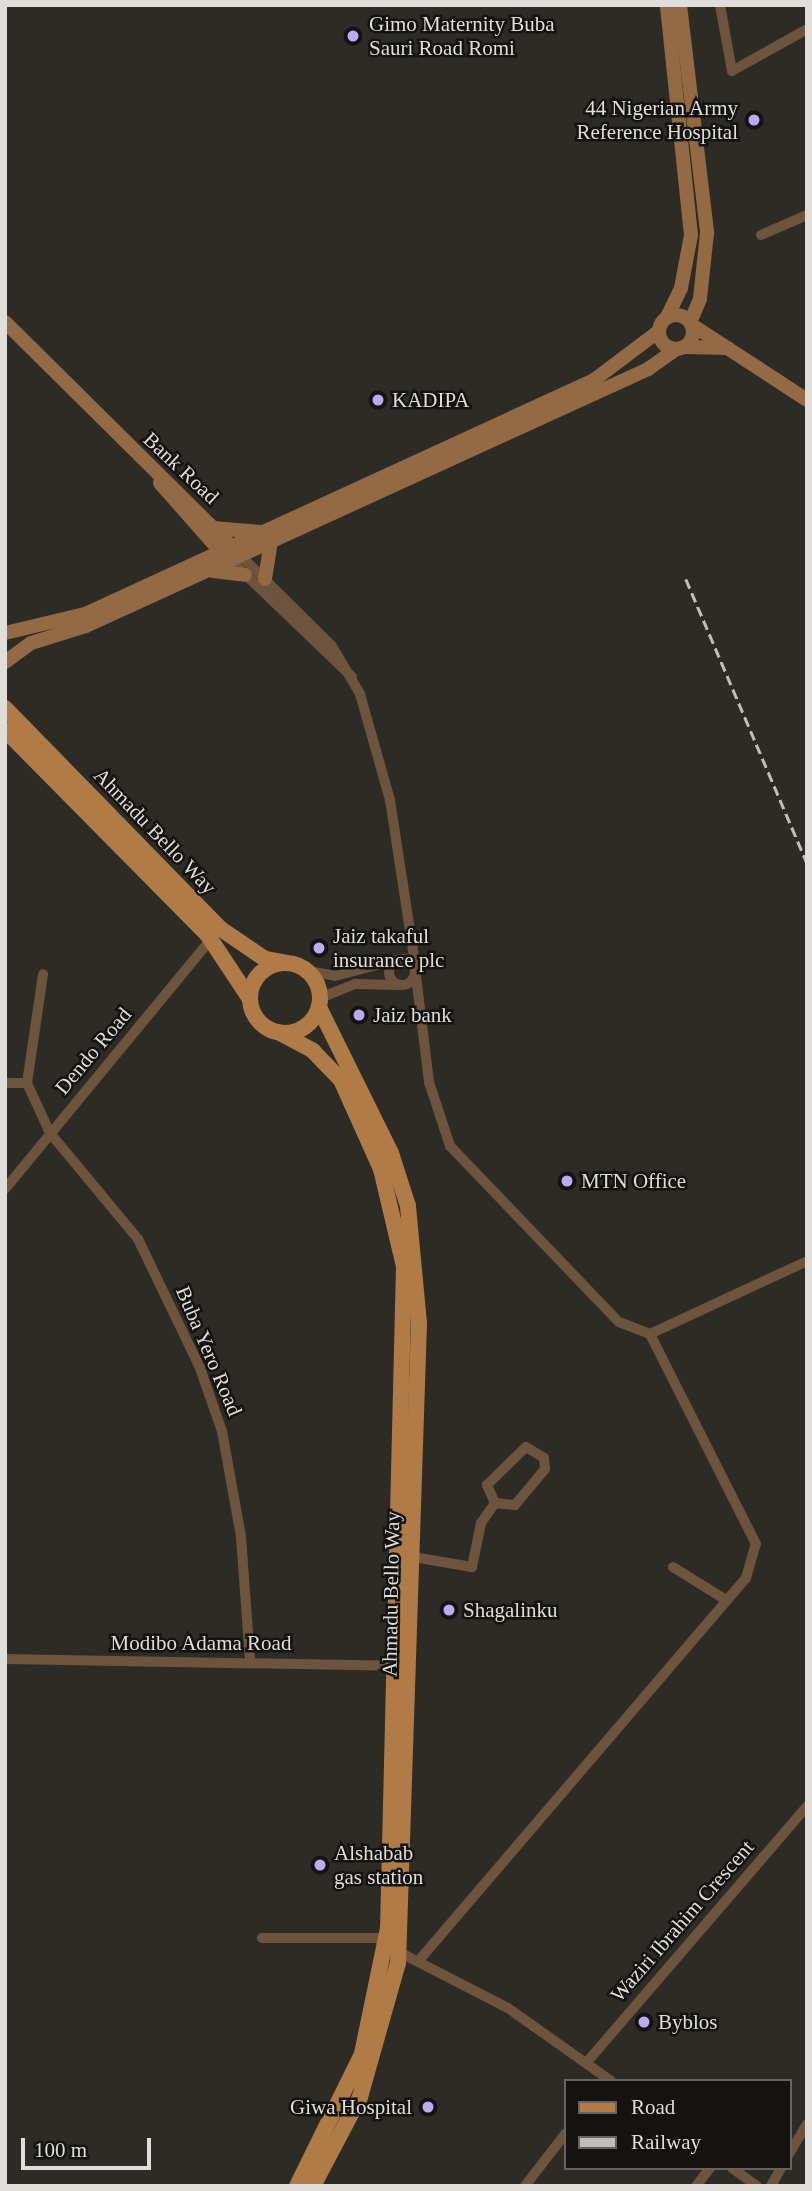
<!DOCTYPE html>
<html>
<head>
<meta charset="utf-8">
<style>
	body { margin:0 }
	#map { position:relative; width:812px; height:2191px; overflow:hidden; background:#2c2b26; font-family:"Times New Roman",serif }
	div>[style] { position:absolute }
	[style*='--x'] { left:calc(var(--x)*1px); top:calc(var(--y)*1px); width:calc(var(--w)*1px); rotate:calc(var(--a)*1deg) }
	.street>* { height:10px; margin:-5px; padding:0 5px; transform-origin:5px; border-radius:5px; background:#6e543c }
	.street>.ring { margin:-5px; padding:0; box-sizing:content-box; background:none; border:10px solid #6e543c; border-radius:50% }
	.secondary>* { height:14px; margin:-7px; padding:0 7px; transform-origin:7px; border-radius:7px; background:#946a44 }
	.secondary>.ring { margin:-7px; padding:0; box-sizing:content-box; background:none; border:14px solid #946a44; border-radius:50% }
	.primary>* { height:16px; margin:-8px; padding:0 8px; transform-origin:8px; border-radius:8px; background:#b17b48 }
	.primary>.ring { margin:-8px; padding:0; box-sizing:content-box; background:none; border:16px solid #b17b48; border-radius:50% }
	.rail>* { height:2.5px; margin-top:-1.25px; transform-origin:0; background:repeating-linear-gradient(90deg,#bfbeba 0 10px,transparent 0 15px) }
	.dots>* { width:19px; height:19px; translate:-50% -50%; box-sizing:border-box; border:4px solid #141311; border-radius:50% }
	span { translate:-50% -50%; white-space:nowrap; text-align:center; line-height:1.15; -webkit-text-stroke:5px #141311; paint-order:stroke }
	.poi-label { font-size:21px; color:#dfdedb }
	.left { translate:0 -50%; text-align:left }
	.right { translate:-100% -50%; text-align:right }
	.street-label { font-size:21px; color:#dfdedb }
	.frame { position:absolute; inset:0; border:7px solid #dfdedb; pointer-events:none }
	.legend { position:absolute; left:564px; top:2079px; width:228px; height:91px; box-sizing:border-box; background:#141311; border:2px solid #656462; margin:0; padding:9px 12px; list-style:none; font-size:21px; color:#dfdedb }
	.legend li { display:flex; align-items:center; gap:14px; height:35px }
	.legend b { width:35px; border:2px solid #656462 }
	.scale { position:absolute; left:21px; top:2138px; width:130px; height:32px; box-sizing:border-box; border:4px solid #dfdedb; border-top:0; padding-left:9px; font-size:21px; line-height:24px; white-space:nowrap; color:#dfdedb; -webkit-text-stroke:5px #141311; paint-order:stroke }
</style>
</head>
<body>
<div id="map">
	<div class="street">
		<i style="--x:720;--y:5;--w:67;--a:79.7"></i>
		<i style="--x:732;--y:71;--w:86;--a:-29.2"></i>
		<i style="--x:761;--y:235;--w:50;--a:-23.5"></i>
		<i style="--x:238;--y:553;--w:132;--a:44.7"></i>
		<i style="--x:332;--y:646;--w:56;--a:59.7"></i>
		<i style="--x:360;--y:694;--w:110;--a:74.2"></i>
		<i style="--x:390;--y:800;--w:171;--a:81.3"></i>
		<i style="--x:225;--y:555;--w:176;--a:43.8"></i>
		<i class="ring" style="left:389px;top:959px;width:16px;height:16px"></i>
		<i style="--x:308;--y:971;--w:27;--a:10"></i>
		<i style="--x:335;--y:976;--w:62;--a:-14.9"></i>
		<i style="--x:416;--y:976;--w:107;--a:83"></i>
		<i style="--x:429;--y:1082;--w:67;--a:71.8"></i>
		<i style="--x:450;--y:1146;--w:244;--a:46.2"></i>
		<i style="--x:619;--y:1322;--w:33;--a:21"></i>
		<i style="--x:650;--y:1334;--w:173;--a:-24.9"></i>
		<i style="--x:320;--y:998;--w:38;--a:-22"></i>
		<i style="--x:355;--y:984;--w:42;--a:1.4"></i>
		<i style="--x:5;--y:1083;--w:22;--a:0"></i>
		<i style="--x:27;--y:1083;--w:55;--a:65.3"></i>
		<i style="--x:50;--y:1133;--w:138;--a:50.3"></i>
		<i style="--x:138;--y:1239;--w:143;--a:64.3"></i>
		<i style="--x:200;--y:1368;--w:67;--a:70.8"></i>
		<i style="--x:222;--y:1431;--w:108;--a:79.8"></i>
		<i style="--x:241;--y:1537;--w:124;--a:85.8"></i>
		<i style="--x:27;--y:1083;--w:110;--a:-81.6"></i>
		<i style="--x:5;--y:1189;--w:324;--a:-50.5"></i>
		<i style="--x:526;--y:1447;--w:21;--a:31"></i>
		<i style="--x:544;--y:1458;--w:11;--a:85"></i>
		<i style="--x:545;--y:1469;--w:47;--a:129.8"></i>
		<i style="--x:515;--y:1505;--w:20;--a:-174"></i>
		<i style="--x:495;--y:1503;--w:20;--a:-114"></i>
		<i style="--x:487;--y:1485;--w:54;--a:-44.3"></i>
		<i style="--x:413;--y:1557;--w:60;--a:9.6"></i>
		<i style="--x:472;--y:1567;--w:45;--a:-78.4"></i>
		<i style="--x:481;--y:1523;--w:24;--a:-55"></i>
		<i style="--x:673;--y:1567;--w:62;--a:31.9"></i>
		<i style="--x:5;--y:1659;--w:391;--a:1"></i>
		<i style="--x:262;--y:1938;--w:125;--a:0"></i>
		<i style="--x:399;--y:1952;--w:123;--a:27.2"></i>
		<i style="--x:508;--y:2008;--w:126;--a:35.3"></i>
		<i style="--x:421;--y:1958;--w:500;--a:-49.46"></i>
		<i style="--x:746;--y:1578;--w:35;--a:-74"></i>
		<i style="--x:756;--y:1544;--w:235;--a:-116.8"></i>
		<i style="--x:587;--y:2062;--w:338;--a:-49.3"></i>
		<i style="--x:789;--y:2154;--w:35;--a:-59"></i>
		<i style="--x:732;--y:2168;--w:31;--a:36"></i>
		<i style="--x:525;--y:2186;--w:66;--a:-52.4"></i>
		<i style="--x:696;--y:2186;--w:23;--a:-52"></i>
		<i style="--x:771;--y:2186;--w:21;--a:-61"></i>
	</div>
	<div class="secondary">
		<i style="--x:680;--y:5;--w:230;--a:83.2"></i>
		<i style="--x:707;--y:233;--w:66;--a:96.1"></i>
		<i style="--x:700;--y:299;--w:25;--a:113"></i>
		<i class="ring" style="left:659px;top:315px;width:20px;height:20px"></i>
		<i style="--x:667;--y:317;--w:32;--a:-64"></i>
		<i style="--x:681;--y:288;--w:54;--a:-79.3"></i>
		<i style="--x:691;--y:235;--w:231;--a:-96"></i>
		<i style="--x:5;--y:322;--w:318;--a:44.7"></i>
		<i style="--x:692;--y:325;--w:137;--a:33.1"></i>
		<i style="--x:685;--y:347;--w:43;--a:1.3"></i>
		<i style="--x:160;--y:483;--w:91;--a:48.6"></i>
		<i style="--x:213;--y:528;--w:48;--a:4.8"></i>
		<i style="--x:213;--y:571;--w:32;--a:7"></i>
		<i style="--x:265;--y:579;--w:37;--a:-81"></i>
		<i style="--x:5;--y:633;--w:82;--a:-13.4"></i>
		<i style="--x:85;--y:614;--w:560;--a:-24.69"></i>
		<i style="--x:594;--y:380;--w:81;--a:-37"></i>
		<i style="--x:5;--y:662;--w:32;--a:-36"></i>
		<i style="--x:31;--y:643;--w:58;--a:-17.2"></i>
		<i style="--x:86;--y:626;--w:618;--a:-24.57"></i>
		<i style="--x:648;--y:369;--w:33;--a:-35"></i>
	</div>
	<div class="primary">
		<i style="--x:5;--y:708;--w:309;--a:45.7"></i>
		<i style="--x:221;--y:929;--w:53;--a:34.3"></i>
		<i style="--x:265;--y:959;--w:22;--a:10"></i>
		<i style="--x:5;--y:730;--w:287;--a:45.3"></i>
		<i style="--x:207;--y:934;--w:78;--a:56.5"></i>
		<i class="ring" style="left:250px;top:963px;width:54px;height:54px"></i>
		<i style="--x:278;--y:1032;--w:40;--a:28"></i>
		<i style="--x:313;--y:1051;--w:40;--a:46"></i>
		<i style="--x:341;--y:1080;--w:98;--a:65.8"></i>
		<i style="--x:381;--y:1169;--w:100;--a:76.7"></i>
		<i style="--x:404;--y:1266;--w:662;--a:91.38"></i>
		<i style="--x:388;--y:1928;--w:129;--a:101.7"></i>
		<i style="--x:362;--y:2054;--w:147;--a:116.2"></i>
		<i style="--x:313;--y:2186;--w:101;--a:-62.2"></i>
		<i style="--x:360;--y:2097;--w:139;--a:-74.2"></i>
		<i style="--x:398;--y:1963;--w:640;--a:-88.12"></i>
		<i style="--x:419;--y:1323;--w:118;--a:-95.4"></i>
		<i style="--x:408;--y:1206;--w:56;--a:-107.8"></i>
		<i style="--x:391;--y:1153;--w:163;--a:-116.3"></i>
	</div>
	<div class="rail">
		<i style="--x:686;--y:579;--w:309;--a:66.9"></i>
	</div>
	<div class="dots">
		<i style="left:353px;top:36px;background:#bbaaf6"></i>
		<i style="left:754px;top:120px;background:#bbaaf6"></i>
		<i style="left:378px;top:400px;background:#bbaaf6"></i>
		<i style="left:319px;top:948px;background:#bbaaf6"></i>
		<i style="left:359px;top:1015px;background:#bbaaf6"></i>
		<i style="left:567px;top:1181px;background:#bbaaf6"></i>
		<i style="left:449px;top:1610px;background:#bbaaf6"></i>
		<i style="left:320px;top:1865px;background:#bbaaf6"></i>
		<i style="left:644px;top:2022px;background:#bbaaf6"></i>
		<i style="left:428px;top:2107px;background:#bbaaf6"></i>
	</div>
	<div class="poi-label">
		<span class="left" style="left:369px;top:36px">Gimo Maternity Buba<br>Sauri Road Romi</span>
		<span class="right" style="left:738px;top:120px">44 Nigerian Army<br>Reference Hospital</span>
		<span class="left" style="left:392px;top:400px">KADIPA</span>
		<span class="left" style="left:333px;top:948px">Jaiz takaful<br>insurance plc</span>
		<span class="left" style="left:373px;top:1015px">Jaiz bank</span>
		<span class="left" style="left:581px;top:1181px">MTN Office</span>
		<span class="left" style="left:463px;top:1610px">Shagalinku</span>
		<span class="left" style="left:334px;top:1865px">Alshabab<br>gas station</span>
		<span class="left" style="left:658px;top:2022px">Byblos</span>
		<span class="right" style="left:412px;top:2107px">Giwa Hospital</span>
	</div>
	<div class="street-label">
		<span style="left:181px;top:468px;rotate:43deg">Bank Road</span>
		<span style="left:155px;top:831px;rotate:46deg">Ahmadu Bello Way</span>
		<span style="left:93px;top:1051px;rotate:-50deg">Dendo Road</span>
		<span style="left:209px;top:1351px;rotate:67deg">Buba Yero Road</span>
		<span style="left:391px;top:1594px;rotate:-89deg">Ahmadu Bello Way</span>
		<span style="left:201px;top:1643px">Modibo Adama Road</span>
		<span style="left:682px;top:1921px;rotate:-49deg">Waziri Ibrahim Crescent</span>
	</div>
	<div class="frame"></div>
	<ul class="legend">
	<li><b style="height:9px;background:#b17b48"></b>Road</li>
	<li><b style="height:9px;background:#bfbeba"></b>Railway</li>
	</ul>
	<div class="scale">100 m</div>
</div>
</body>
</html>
